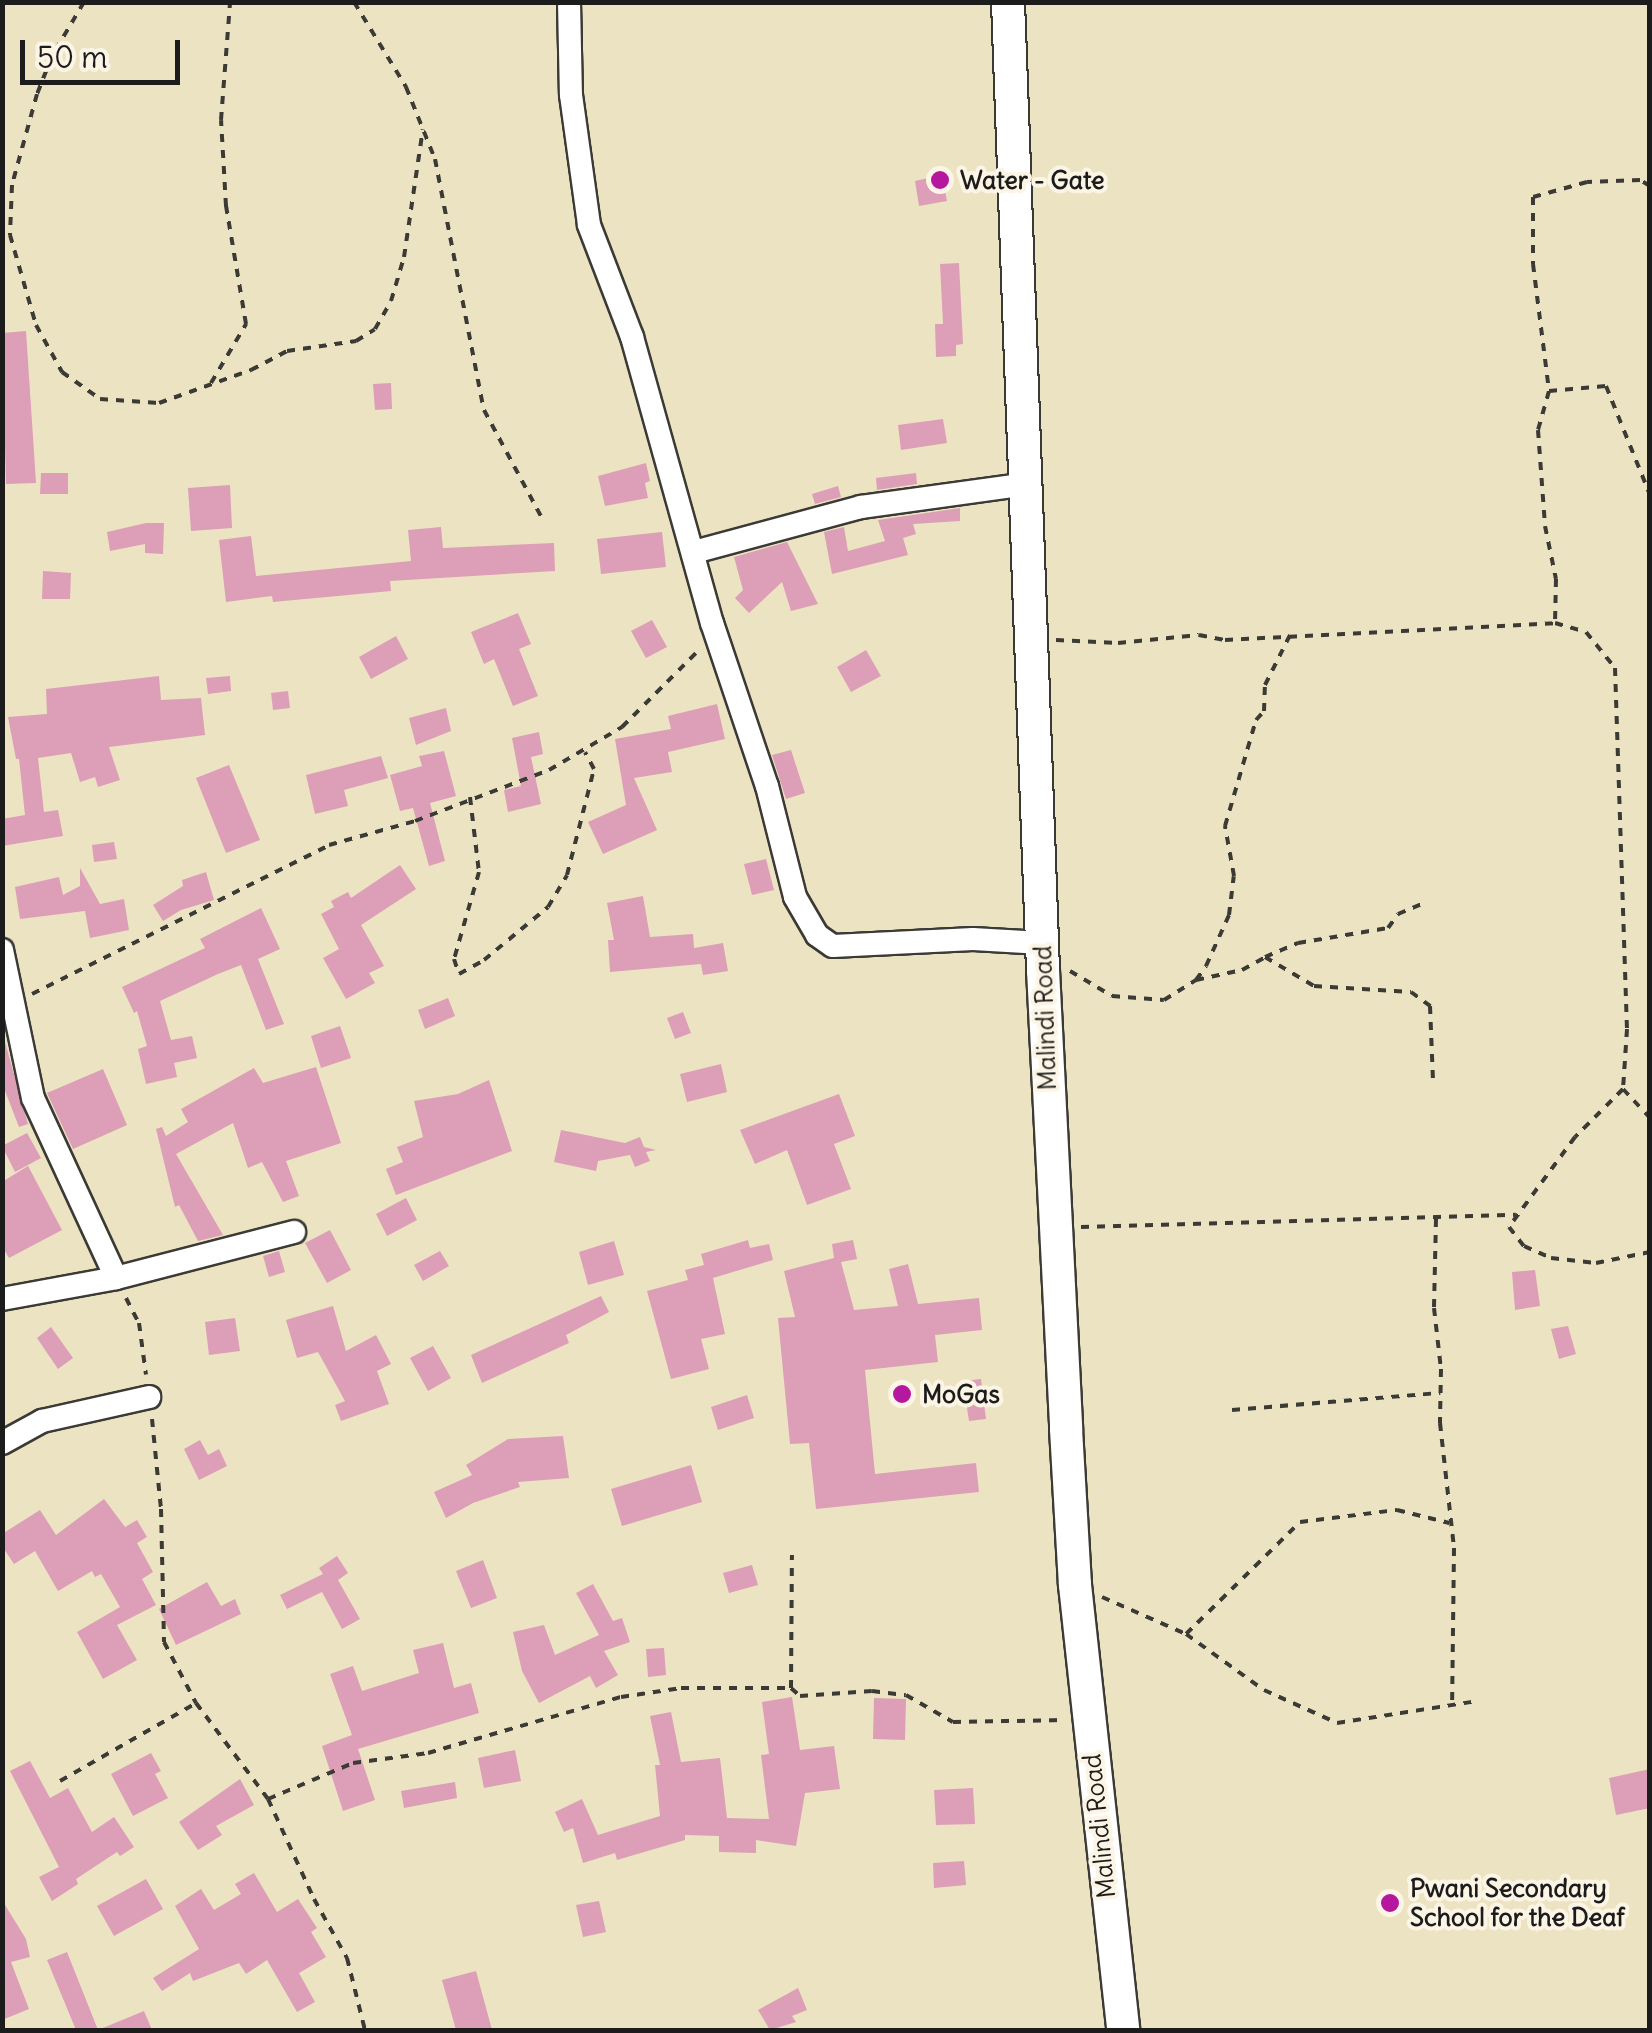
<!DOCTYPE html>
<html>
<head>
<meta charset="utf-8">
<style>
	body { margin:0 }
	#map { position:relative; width:1652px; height:2033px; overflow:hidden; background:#ece3c2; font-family:Delius,sans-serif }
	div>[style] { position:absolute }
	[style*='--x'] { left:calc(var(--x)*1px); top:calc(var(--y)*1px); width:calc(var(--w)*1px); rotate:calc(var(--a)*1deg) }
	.building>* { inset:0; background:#dc9fb7 }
	.path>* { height:4px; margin-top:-2px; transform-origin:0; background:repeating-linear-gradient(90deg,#3b3a35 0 8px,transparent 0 16px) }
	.roads { filter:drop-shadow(2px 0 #3b3a35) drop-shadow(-2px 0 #3b3a35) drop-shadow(0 2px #3b3a35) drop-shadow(0 -2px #3b3a35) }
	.minor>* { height:22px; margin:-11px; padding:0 11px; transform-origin:11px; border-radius:11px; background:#fff }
	.highway>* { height:32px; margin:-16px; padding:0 16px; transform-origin:16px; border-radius:16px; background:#fff }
	.dots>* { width:28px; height:28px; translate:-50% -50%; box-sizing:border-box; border:5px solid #fcf5e5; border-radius:50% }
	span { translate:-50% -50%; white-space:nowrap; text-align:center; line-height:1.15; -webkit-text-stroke:8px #fcf5e5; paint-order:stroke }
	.poi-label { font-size:25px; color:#1c1c1c; font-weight:700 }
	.left { translate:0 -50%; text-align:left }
	.street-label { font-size:25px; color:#1c1c1c }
	.frame { position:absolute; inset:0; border:5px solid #1c1c1c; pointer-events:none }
	.scale { position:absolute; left:20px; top:40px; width:160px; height:45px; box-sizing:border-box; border:5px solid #1c1c1c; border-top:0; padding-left:12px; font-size:30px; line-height:35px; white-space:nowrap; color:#1c1c1c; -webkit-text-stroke:8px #fcf5e5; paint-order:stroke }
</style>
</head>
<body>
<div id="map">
	<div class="building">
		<i style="clip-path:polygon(942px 175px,947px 201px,919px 206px,915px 181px)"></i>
		<i style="clip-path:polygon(959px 263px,963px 344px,956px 345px,956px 356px,936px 357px,935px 324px,943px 324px,940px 264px)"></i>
		<i style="clip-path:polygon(26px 331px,36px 483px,6px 484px,2px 333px)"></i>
		<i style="clip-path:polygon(391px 383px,392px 409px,375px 410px,373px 384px)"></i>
		<i style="clip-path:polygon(943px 419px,947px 443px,901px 450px,898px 425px)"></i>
		<i style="clip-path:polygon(646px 463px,650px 481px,645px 483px,648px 498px,605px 506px,598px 476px)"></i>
		<i style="clip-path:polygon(41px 473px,68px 473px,68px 494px,40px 494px)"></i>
		<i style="clip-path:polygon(916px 473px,917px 484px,877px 490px,876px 478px)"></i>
		<i style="clip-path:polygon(230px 485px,232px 528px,191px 531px,188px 488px)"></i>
		<i style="clip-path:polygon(838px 486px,841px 497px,815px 504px,812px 494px)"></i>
		<i style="clip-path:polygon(960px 508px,960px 521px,913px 524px,916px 534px,903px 538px,908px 555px,832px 574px,824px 532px,844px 527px,848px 551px,885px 541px,878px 520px)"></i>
		<i style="clip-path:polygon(146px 523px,164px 523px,163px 554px,145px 553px,145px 544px,110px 551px,107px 532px)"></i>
		<i style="clip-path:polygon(441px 527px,443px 548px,554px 543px,555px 571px,390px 581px,391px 591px,273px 602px,272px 596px,226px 602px,219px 540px,251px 536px,256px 576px,411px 561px,408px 530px)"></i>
		<i style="clip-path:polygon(662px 532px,666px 567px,601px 574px,597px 539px)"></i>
		<i style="clip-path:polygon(787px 542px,818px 604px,791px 611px,782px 582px,749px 613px,735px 598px,743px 590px,734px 557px)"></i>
		<i style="clip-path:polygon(43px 571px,71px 573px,70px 599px,42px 599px)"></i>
		<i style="clip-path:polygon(518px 613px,531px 644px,519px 649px,538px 696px,513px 706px,494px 659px,484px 664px,471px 632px)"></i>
		<i style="clip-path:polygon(652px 620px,667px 647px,646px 658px,631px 631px)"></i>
		<i style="clip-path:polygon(396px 636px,408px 659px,371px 679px,359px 657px)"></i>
		<i style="clip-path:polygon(866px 650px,881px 676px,851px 692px,837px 667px)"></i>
		<i style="clip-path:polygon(159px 676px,161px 700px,201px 698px,205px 735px,109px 747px,120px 780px,98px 787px,95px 777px,80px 782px,71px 753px,38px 758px,44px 812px,58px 810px,63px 836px,2px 846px,2px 819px,25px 815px,19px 759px,16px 759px,8px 717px,47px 714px,46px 689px)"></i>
		<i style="clip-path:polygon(230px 676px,231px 691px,208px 694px,206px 678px)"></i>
		<i style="clip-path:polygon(288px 691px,290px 708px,273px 710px,271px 693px)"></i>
		<i style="clip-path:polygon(717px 704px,725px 739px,668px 752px,672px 772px,634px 778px,657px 830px,603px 854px,588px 822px,626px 805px,615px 739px,671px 729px,668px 716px)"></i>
		<i style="clip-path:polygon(446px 708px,451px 731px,416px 745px,409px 718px)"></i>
		<i style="clip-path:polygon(539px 732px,543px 754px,531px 757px,541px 804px,508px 812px,504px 790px,521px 786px,512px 738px)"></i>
		<i style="clip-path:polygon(791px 750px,805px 793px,786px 799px,772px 755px)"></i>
		<i style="clip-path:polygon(444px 751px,456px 796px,430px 803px,445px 861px,429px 866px,413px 808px,400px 811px,390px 775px,422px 766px,419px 756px)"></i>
		<i style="clip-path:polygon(381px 756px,388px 778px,344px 790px,348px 806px,315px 814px,306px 775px)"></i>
		<i style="clip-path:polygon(229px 765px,260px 840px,226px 853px,196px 778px)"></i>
		<i style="clip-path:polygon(114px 842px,117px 859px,94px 862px,92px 845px)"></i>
		<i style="clip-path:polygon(766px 859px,774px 890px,752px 895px,744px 864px)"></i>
		<i style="clip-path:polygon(400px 865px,416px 889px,361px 925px,384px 966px,369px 973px,375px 983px,346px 999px,323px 958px,339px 949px,321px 914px,334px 907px,331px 901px,348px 892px,351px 898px)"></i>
		<i style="clip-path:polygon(80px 868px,100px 904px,124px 899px,129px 930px,90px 938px,85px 911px,20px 919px,15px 887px,59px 877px,63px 895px,80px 886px)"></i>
		<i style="clip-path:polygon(206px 872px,214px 900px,181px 910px,163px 921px,153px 905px,183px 886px,182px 880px)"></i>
		<i style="clip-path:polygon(643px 896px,650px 937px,693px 934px,694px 948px,723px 943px,728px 971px,703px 975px,701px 964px,610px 972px,608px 940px,614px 940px,607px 903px)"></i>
		<i style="clip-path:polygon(261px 908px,280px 949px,258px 959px,284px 1024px,266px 1030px,241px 965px,218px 974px,160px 1001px,171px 1040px,192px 1036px,197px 1058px,174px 1063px,177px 1077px,146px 1084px,138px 1049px,147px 1046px,137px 1011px,134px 1013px,122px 987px,205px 948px,200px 939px)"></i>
		<i style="clip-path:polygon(448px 998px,455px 1016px,425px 1029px,418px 1010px)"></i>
		<i style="clip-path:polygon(683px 1012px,691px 1033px,675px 1039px,667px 1018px)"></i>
		<i style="clip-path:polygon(340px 1026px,351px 1058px,321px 1068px,311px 1036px)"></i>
		<i style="clip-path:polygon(5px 1042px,28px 1124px,19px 1127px,2px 1083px)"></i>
		<i style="clip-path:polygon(721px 1064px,727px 1092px,687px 1102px,680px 1074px)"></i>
		<i style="clip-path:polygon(316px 1067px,341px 1143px,286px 1161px,299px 1196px,283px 1202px,262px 1162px,248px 1168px,233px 1123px,176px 1154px,223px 1235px,198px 1241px,179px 1205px,175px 1207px,156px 1129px,162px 1127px,166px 1136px,188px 1122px,181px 1109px,254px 1068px,263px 1083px)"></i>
		<i style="clip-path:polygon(103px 1069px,127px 1125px,73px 1149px,47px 1093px)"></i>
		<i style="clip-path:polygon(489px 1080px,512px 1151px,396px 1195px,386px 1169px,403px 1162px,397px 1147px,423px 1137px,414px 1101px,458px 1094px)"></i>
		<i style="clip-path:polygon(839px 1094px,855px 1136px,834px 1144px,851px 1189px,807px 1205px,787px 1150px,755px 1164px,740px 1130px)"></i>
		<i style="clip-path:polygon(561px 1130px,625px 1143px,640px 1137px,644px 1147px,656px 1150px,646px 1152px,650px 1161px,635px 1167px,630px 1155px,598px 1161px,596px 1171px,554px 1162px)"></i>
		<i style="clip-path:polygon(27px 1133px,41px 1158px,15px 1172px,2px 1146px)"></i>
		<i style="clip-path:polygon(28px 1166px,62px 1230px,9px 1258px,2px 1246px,2px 1182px)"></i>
		<i style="clip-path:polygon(406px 1198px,417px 1220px,387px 1236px,376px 1214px)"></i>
		<i style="clip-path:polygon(330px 1230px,351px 1270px,327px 1283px,305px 1243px)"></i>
		<i style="clip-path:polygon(748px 1240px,750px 1248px,769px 1244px,773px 1260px,713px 1278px,725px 1334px,701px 1339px,709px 1369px,671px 1379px,647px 1291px,688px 1280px,685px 1270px,704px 1265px,701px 1254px)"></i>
		<i style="clip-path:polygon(853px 1240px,857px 1259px,841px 1262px,854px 1310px,898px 1306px,889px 1269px,908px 1264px,918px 1304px,979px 1298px,982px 1330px,935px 1335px,938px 1362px,865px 1370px,875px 1474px,976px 1463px,979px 1492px,816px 1509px,809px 1443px,790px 1444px,778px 1318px,795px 1317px,784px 1271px,834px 1258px,832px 1244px)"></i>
		<i style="clip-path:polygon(614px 1241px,624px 1275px,588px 1285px,579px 1252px)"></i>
		<i style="clip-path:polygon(279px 1251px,285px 1272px,269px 1277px,263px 1256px)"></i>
		<i style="clip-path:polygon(440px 1251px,449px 1266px,423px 1281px,414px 1265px)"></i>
		<i style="clip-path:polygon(1535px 1270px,1540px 1306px,1515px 1310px,1512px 1272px)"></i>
		<i style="clip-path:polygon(601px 1296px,609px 1312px,566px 1335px,569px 1343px,482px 1383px,471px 1355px)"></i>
		<i style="clip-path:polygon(333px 1306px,346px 1351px,376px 1335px,391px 1364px,377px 1371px,389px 1404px,341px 1421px,335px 1405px,345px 1401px,318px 1352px,297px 1358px,286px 1320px)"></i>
		<i style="clip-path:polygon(235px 1318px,240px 1351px,209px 1355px,205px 1322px)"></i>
		<i style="clip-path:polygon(1568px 1326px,1576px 1354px,1559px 1359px,1551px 1329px)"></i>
		<i style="clip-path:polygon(51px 1327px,73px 1358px,58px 1369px,37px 1338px)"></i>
		<i style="clip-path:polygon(433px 1346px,451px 1378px,428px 1391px,410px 1358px)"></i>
		<i style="clip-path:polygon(981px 1379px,986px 1419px,969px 1421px,963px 1381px)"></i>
		<i style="clip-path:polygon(747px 1395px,754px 1418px,718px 1430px,711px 1407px)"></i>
		<i style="clip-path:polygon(563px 1436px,569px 1478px,518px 1482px,520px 1487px,473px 1503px,446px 1518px,434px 1492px,472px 1475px,466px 1465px,508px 1439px)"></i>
		<i style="clip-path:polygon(200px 1440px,208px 1455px,219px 1449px,227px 1466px,199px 1480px,184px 1449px)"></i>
		<i style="clip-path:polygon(691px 1465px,702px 1502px,622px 1526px,611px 1489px)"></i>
		<i style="clip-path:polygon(104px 1499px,125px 1527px,137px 1520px,147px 1537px,137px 1543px,153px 1572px,142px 1579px,156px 1605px,117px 1625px,137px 1660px,103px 1679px,77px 1632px,120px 1607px,101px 1574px,95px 1577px,92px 1571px,58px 1591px,35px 1551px,14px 1564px,2px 1546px,2px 1534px,40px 1510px,56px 1535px)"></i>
		<i style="clip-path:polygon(337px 1556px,348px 1573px,338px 1580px,360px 1619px,342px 1629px,322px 1592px,287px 1609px,280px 1595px,323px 1574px,319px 1568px)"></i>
		<i style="clip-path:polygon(483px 1560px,497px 1598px,471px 1608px,456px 1571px)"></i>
		<i style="clip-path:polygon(752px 1565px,758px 1585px,729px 1593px,723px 1573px)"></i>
		<i style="clip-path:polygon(207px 1582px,221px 1606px,235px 1599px,241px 1614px,176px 1645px,159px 1609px)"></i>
		<i style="clip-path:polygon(593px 1584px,613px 1621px,622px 1618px,630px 1642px,604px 1651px,618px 1675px,596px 1688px,590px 1676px,539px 1703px,522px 1671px,513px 1632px,544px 1625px,555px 1655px,599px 1635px,576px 1593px)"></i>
		<i style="clip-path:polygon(443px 1643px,454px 1688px,471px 1683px,479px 1713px,358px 1749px,375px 1800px,343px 1811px,322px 1746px,352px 1735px,330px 1674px,353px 1666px,362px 1691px,419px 1673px,413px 1650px)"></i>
		<i style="clip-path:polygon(664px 1648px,666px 1675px,648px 1677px,646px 1649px)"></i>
		<i style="clip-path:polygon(792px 1697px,800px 1750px,834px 1746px,840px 1789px,805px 1793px,796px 1846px,756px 1840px,756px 1853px,719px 1852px,719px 1836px,685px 1835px,685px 1840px,617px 1860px,615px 1853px,583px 1863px,573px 1828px,564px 1832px,555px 1812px,582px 1799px,598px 1835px,660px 1816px,655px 1765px,660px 1765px,650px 1716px,671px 1712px,681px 1762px,720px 1758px,727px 1818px,769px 1819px,761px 1755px,769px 1754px,762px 1702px)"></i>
		<i style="clip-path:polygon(874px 1698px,906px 1699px,905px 1740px,873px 1739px)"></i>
		<i style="clip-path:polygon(515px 1750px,521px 1781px,484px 1788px,478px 1758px)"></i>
		<i style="clip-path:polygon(151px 1753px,161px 1771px,155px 1774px,168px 1798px,133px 1816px,111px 1774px)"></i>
		<i style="clip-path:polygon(30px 1761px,50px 1798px,68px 1788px,92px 1832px,114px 1817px,134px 1847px,120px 1856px,117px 1852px,76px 1879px,78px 1884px,52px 1901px,39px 1877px,59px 1867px,10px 1771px)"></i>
		<i style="clip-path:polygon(1650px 1769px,1650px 1808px,1616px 1815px,1609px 1778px)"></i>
		<i style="clip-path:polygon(240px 1779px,254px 1805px,216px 1826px,222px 1835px,198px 1850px,179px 1822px)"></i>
		<i style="clip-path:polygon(455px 1782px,457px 1798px,404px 1808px,401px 1791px)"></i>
		<i style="clip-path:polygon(973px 1788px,975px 1824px,936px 1825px,934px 1790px)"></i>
		<i style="clip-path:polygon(964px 1861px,966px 1885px,934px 1888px,933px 1863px)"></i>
		<i style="clip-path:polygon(254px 1873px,277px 1912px,298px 1899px,317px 1928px,311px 1932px,326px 1957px,299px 1973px,315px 2002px,297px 2012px,267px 1960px,246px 1974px,239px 1963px,193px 1981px,190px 1973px,162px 1991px,153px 1978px,199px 1949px,175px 1906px,201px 1889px,214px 1910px,241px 1894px,235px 1884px)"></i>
		<i style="clip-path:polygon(146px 1879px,163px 1909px,114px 1936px,97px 1906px)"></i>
		<i style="clip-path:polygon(2px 1900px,26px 1939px,30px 1957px,11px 1962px,29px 2009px,2px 2020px)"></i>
		<i style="clip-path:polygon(599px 1901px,606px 1932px,583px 1937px,576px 1905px)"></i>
		<i style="clip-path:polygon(67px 1952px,98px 2030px,144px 2011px,152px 2030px,76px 2030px,47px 1960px)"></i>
		<i style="clip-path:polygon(476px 1971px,492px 2030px,456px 2030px,442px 1980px)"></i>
		<i style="clip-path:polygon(798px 1988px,807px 2010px,792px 2016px,796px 2022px,770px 2030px,758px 2010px)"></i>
	</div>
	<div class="path">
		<i style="--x:84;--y:2;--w:63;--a:120.7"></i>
		<i style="--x:52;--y:56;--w:41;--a:111.5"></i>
		<i style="--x:37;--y:94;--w:94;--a:105.4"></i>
		<i style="--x:12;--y:185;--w:50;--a:92.3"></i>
		<i style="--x:10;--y:235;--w:94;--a:73.9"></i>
		<i style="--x:36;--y:325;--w:54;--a:61"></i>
		<i style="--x:62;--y:372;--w:47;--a:35.4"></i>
		<i style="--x:100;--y:399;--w:59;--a:3.9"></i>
		<i style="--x:159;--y:403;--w:98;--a:-19.7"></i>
		<i style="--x:251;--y:370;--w:41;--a:-27.8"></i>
		<i style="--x:287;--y:351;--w:70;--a:-8.2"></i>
		<i style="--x:356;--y:341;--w:22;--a:-32"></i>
		<i style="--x:375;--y:329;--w:32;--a:-60"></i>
		<i style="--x:391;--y:301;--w:46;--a:-73.5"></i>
		<i style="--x:404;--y:257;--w:129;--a:-81.6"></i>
		<i style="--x:354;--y:2;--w:100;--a:58.5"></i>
		<i style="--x:406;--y:87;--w:78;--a:68.1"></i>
		<i style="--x:435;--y:159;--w:256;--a:79"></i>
		<i style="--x:484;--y:410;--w:127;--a:61.8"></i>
		<i style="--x:1650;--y:186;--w:12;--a:-149"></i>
		<i style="--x:1640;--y:180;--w:53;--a:177.8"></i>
		<i style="--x:1587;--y:182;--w:56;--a:164.5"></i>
		<i style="--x:1533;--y:197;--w:67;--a:90"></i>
		<i style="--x:1533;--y:264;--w:128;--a:82.8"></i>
		<i style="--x:1549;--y:391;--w:57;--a:-5"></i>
		<i style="--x:1606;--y:386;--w:118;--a:68"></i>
		<i style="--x:211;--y:383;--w:69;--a:-59.3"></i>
		<i style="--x:246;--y:324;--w:120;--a:-99.6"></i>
		<i style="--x:226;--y:206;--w:86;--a:-93.3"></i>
		<i style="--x:221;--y:120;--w:118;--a:-85.6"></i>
		<i style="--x:1549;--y:391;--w:41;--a:105.8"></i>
		<i style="--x:1538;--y:430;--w:96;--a:85.8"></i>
		<i style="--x:1545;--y:526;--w:54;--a:78.3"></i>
		<i style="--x:1556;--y:579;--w:44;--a:91.3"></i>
		<i style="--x:1056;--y:640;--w:62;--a:2.8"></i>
		<i style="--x:1118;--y:643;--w:81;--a:-5.6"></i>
		<i style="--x:1199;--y:635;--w:26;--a:11"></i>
		<i style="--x:1225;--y:640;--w:330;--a:-2.9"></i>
		<i style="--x:1555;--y:623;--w:32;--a:16"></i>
		<i style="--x:1586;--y:632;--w:46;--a:51.1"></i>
		<i style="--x:1615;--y:668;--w:361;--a:88.1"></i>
		<i style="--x:1627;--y:1029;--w:60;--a:93.8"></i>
		<i style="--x:1623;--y:1089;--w:68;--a:135"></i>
		<i style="--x:1575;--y:1137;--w:112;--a:126.3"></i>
		<i style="--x:1509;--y:1227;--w:24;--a:52"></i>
		<i style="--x:1524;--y:1246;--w:30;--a:24"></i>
		<i style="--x:1551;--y:1258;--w:45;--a:6.3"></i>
		<i style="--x:1596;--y:1263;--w:55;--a:-11.5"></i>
		<i style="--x:470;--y:797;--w:76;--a:83.2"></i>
		<i style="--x:479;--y:872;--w:91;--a:106"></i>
		<i style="--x:454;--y:959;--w:16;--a:72"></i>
		<i style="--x:459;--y:974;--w:29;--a:-29"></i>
		<i style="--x:484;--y:960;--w:83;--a:-39.6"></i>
		<i style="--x:548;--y:907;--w:37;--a:-59"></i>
		<i style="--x:567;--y:875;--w:109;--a:-75.7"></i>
		<i style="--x:594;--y:769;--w:19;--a:-118"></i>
		<i style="--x:1265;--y:957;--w:36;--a:-23"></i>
		<i style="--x:1298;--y:943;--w:91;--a:-9.5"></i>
		<i style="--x:1388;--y:928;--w:17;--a:-54"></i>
		<i style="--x:1398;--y:914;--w:28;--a:-23"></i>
		<i style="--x:1070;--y:971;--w:49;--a:30.8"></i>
		<i style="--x:1112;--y:996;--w:52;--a:4.4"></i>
		<i style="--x:1164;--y:1000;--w:38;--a:-32"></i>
		<i style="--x:1196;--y:980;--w:17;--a:-54"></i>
		<i style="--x:1206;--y:966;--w:56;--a:-65.7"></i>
		<i style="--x:1229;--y:915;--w:39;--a:-83"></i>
		<i style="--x:1234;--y:876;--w:51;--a:-100.2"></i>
		<i style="--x:1225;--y:826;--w:110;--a:-73.7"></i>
		<i style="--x:1256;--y:720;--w:12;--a:-48"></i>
		<i style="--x:1264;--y:711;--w:26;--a:-88"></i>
		<i style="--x:1265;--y:685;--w:56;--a:-63.4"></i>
		<i style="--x:1196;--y:980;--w:47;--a:-12.3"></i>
		<i style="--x:1242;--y:970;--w:26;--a:-29"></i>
		<i style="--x:1265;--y:957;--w:57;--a:30.6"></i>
		<i style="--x:1314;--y:986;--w:97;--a:3.5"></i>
		<i style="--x:1411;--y:992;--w:24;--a:36"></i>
		<i style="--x:1430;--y:1006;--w:76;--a:87.7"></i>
		<i style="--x:32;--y:994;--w:332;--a:-26.6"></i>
		<i style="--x:329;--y:845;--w:89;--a:-15.6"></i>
		<i style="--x:415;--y:821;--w:143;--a:-20.8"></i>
		<i style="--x:549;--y:770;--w:85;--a:-30.5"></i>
		<i style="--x:622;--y:727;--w:109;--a:-45"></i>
		<i style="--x:1623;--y:1089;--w:40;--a:47"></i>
		<i style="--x:1436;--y:1219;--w:89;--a:91.3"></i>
		<i style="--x:1434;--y:1308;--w:61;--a:83.5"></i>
		<i style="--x:1441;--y:1369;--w:54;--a:91.1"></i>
		<i style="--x:1440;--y:1423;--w:126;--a:83.6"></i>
		<i style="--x:1454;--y:1548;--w:157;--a:90.7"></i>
		<i style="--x:1081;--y:1227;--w:435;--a:-1.6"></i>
		<i style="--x:126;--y:1298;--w:28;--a:63"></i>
		<i style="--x:139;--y:1323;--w:52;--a:82.3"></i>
		<i style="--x:1232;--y:1410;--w:209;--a:-4.7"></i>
		<i style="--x:152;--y:1419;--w:90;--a:84.3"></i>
		<i style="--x:161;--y:1509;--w:133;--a:88.7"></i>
		<i style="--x:164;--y:1642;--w:69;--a:62.3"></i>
		<i style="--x:196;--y:1703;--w:120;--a:53.1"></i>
		<i style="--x:268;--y:1799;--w:110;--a:65.3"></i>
		<i style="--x:314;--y:1899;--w:68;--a:60.8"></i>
		<i style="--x:347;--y:1958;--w:74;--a:76"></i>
		<i style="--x:1102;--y:1597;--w:92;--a:23.8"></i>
		<i style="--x:1186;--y:1634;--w:96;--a:35.7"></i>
		<i style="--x:1264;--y:1690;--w:80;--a:24.3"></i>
		<i style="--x:1337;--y:1723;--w:143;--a:-8.9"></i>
		<i style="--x:1186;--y:1634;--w:160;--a:-44.5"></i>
		<i style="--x:1300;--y:1522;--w:98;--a:-7.1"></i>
		<i style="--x:1397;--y:1510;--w:54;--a:14"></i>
		<i style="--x:791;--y:1688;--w:133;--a:-89.6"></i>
		<i style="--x:60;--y:1781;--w:157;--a:-29.8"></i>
		<i style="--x:268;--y:1799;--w:92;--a:-23"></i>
		<i style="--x:353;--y:1763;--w:76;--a:-7.6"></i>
		<i style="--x:428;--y:1753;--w:201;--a:-16.2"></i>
		<i style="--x:621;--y:1697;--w:61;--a:-8.5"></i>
		<i style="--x:681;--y:1688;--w:110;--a:0"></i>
		<i style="--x:791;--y:1688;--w:12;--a:42"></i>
		<i style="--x:800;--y:1696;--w:72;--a:-4"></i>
		<i style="--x:872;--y:1691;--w:34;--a:7"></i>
		<i style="--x:906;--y:1695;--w:54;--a:29.9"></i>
		<i style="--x:953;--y:1722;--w:112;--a:-1"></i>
	</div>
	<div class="roads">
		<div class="minor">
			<i style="--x:569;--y:2;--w:93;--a:88.8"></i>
			<i style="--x:571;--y:95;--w:131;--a:82.1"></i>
			<i style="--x:589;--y:225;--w:120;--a:69"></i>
			<i style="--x:632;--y:337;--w:297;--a:74.4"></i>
			<i style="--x:712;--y:623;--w:172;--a:71.4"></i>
			<i style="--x:767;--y:786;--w:114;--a:75.8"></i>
			<i style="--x:795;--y:897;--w:44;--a:59.9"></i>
			<i style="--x:817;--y:935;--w:19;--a:35"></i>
			<i style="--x:833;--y:946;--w:140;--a:-2.9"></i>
			<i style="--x:973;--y:939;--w:69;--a:3.3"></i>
			<i style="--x:694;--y:552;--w:173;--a:-15.1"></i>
			<i style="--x:861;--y:507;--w:167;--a:-7.9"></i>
			<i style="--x:2;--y:950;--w:151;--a:78.2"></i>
			<i style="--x:33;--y:1098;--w:198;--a:65.2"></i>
			<i style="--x:2;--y:1299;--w:116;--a:-10.4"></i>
			<i style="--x:116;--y:1278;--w:184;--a:-14.5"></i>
			<i style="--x:2;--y:1443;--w:46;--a:-28.8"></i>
			<i style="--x:42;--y:1421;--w:110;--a:-12.6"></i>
		</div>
		<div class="highway">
			<i style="--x:1008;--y:2;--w:969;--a:87.93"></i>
			<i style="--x:1043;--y:970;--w:460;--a:87.1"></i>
			<i style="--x:1066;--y:1429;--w:156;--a:86.7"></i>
			<i style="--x:1075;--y:1585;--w:448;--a:83.8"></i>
		</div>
	</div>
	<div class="dots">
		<i style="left:940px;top:180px;background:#b5179e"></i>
		<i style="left:902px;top:1394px;background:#b5179e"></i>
		<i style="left:1390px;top:1903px;background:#b5179e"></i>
	</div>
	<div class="poi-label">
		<span class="left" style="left:960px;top:180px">Water - Gate</span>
		<span class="left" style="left:922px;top:1394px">MoGas</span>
		<span class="left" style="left:1410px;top:1903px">Pwani Secondary<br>School for the Deaf</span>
	</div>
	<div class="street-label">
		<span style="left:1045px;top:1018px;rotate:-92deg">Malindi Road</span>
		<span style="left:1099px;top:1826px;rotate:-96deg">Malindi Road</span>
	</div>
	<div class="frame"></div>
	<div class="scale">50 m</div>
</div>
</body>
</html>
